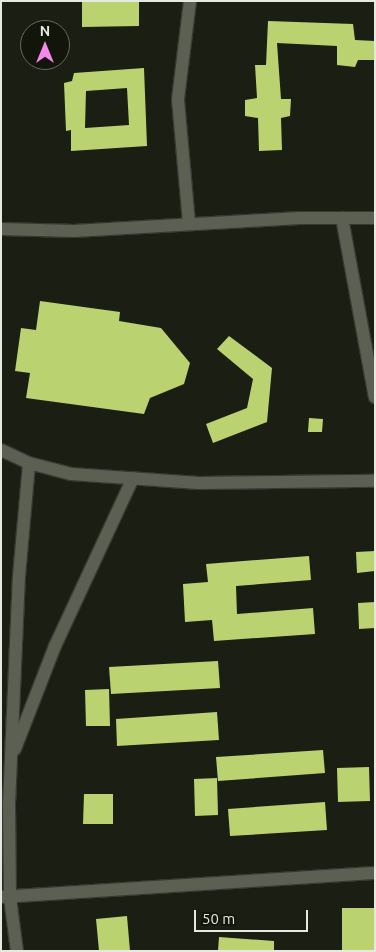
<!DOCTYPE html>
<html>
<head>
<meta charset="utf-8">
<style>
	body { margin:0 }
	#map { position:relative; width:376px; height:952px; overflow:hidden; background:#1b1e13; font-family:Ubuntu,sans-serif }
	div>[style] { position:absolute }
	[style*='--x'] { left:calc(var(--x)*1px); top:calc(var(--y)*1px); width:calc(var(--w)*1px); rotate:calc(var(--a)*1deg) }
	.building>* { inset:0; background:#bbd270 }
	.roads { filter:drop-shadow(1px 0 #373a33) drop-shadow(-1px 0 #373a33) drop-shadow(0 1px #373a33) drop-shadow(0 -1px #373a33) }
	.minor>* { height:12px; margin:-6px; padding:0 6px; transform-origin:6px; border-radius:6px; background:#5c6052 }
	span { translate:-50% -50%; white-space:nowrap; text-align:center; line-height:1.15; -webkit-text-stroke:5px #12150a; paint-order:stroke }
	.frame { position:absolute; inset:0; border:2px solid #e6e9e1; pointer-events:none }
	.north { position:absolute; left:20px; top:20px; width:50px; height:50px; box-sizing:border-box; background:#12150a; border:1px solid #676a60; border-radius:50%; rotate:0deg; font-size:14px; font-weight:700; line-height:20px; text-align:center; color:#e6e9e1 }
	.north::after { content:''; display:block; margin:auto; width:18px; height:22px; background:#f688ed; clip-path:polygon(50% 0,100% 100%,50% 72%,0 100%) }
	.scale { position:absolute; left:194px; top:910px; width:114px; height:22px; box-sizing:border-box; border:2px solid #e6e9e1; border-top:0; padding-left:6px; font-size:15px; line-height:18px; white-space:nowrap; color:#e6e9e1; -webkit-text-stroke:4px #12150a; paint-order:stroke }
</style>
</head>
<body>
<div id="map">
	<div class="building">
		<i style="clip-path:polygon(82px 1px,139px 1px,139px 26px,82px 27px)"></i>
		<i style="clip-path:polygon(268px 21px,353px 24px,355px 40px,375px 41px,375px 60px,358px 60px,355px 67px,337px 65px,337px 46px,277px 43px,281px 99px,291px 99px,290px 116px,281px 118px,282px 150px,259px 151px,258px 118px,245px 116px,245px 100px,257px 98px,255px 65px,266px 65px)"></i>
		<i style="clip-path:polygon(evenodd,144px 68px,147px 146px,71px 151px,71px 130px,66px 131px,64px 83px,72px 81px,74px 73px,144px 68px,127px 88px,129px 125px,85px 128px,86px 91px,127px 88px)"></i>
		<i style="clip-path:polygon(40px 301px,120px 312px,119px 321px,161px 328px,190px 363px,184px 384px,150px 398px,144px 414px,26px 398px,30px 373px,15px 371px,21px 328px,36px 330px)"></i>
		<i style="clip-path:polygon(229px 336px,272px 368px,267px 422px,213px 443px,206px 424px,247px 408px,253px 379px,217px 349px)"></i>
		<i style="clip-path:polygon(309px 418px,323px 419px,322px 432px,308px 432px)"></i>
		<i style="clip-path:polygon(375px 551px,375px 571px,357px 573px,356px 552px)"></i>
		<i style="clip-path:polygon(309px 556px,311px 580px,236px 586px,237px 614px,313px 608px,315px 634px,214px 641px,212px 620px,185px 622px,183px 584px,208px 582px,206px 564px)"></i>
		<i style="clip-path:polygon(375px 602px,375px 628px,359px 629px,358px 603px)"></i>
		<i style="clip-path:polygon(218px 661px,220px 688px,111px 694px,109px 667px)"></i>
		<i style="clip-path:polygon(109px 689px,110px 726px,86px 726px,85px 690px)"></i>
		<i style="clip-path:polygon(217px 712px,219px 740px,117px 746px,116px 719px)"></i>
		<i style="clip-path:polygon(323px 750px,325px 773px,218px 781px,216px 757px)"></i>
		<i style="clip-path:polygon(369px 767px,370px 801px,338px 802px,337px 768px)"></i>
		<i style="clip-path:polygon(217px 778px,218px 815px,195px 816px,194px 779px)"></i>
		<i style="clip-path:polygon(84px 794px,113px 794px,113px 824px,83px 824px)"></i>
		<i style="clip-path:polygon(325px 802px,327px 830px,230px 836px,228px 809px)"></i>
		<i style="clip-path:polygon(342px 908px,375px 908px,375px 951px,342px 951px)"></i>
		<i style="clip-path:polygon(127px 916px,130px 951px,99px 951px,96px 919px)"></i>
		<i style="clip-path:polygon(219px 937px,274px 941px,274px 951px,218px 951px)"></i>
	</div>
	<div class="roads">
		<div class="minor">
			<i style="--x:342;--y:218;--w:182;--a:79.6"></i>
			<i style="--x:189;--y:223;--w:124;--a:-95.1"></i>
			<i style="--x:178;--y:99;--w:99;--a:-83"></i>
			<i style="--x:1;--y:229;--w:73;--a:1.6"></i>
			<i style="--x:74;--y:231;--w:226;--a:-3.3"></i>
			<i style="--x:300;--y:218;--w:75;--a:0"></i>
			<i style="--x:1;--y:450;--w:31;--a:25"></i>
			<i style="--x:29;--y:463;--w:43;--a:14.7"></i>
			<i style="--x:71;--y:474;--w:128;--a:4"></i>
			<i style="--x:199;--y:483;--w:176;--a:-0.7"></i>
			<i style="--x:15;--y:749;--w:110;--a:-68.8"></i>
			<i style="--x:55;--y:646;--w:185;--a:-65.1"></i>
			<i style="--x:1;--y:897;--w:375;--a:-3.7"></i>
			<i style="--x:17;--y:951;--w:53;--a:-97.5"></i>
			<i style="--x:10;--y:898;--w:94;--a:-90.6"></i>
			<i style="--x:9;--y:804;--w:228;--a:-87.5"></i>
			<i style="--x:19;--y:576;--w:113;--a:-84.9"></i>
		</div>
	</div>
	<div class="frame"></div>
	<div class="north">N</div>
	<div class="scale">50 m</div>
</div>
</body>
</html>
